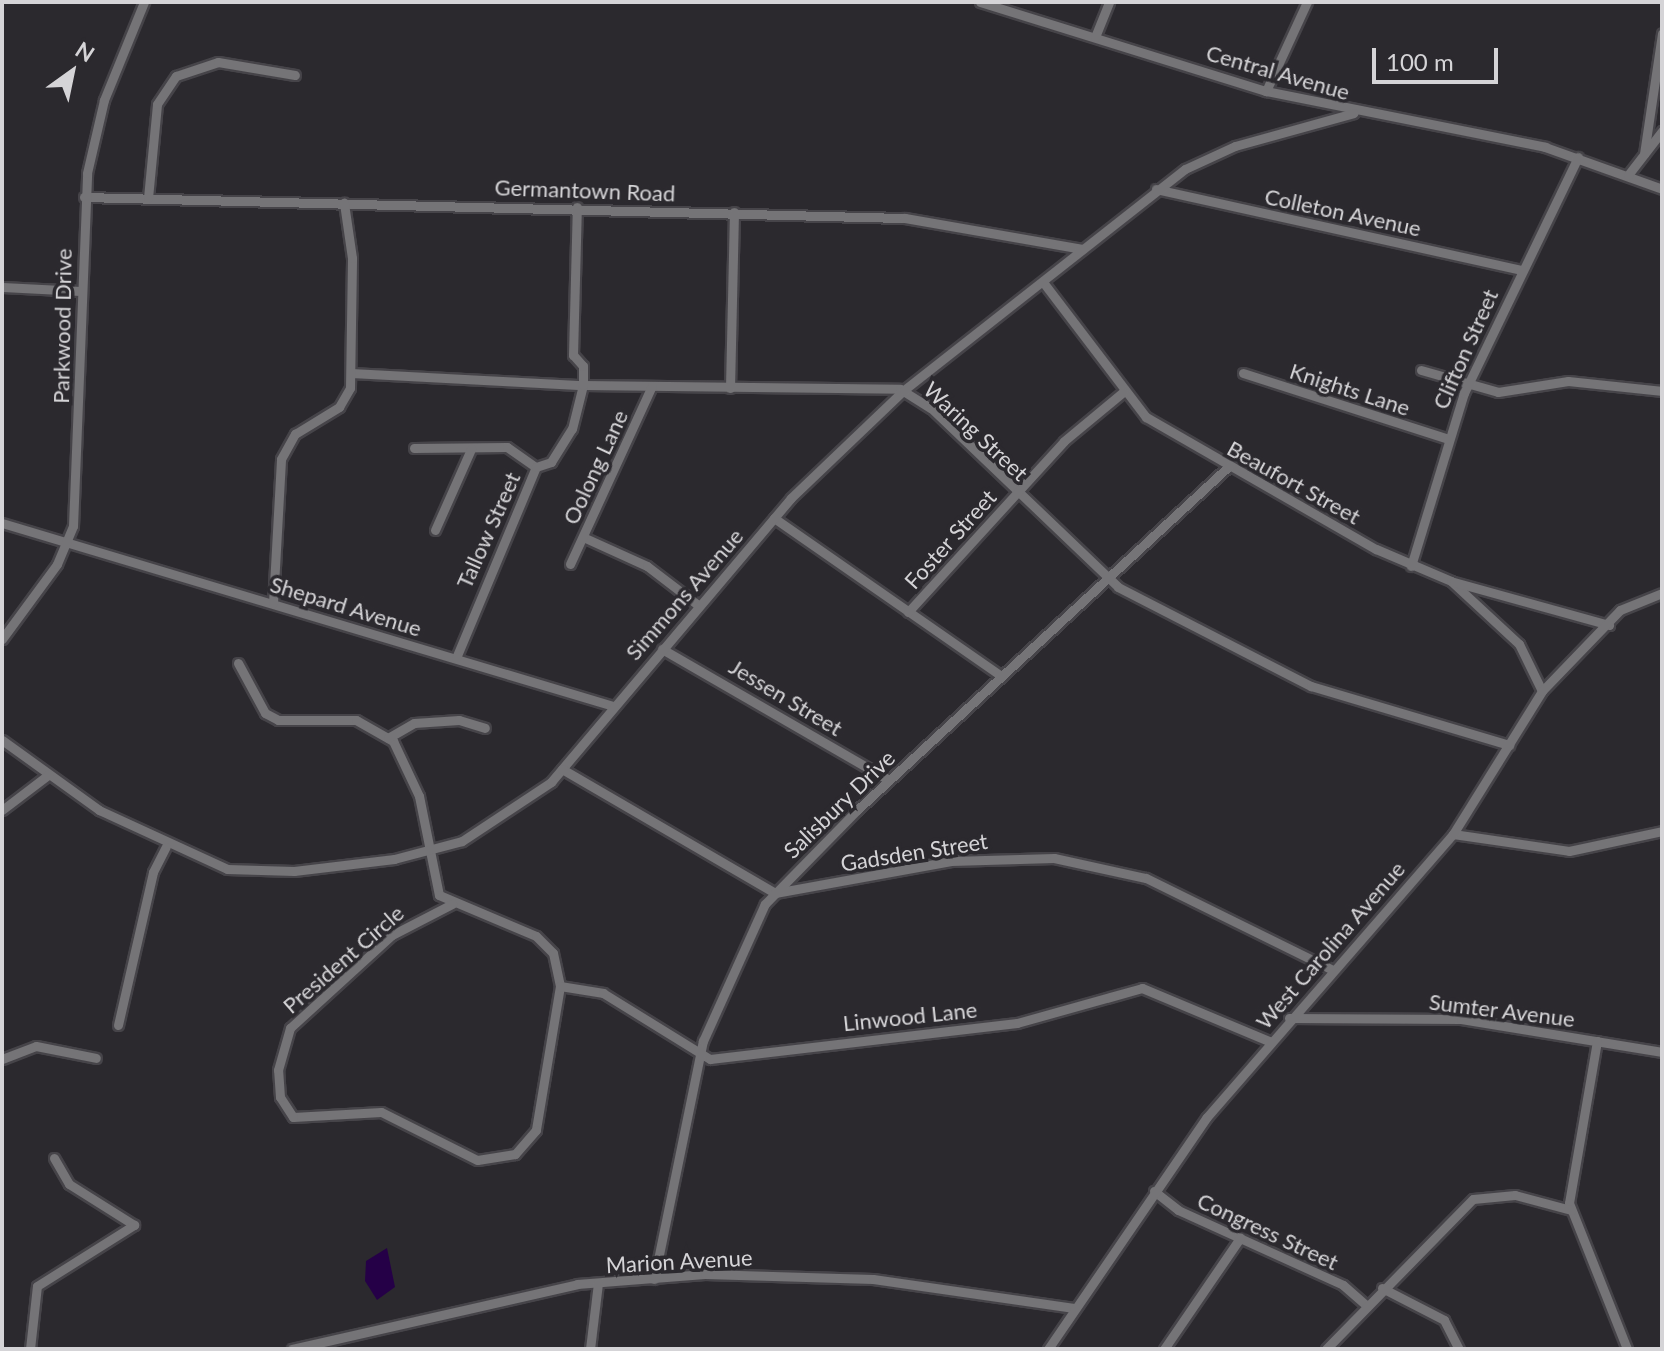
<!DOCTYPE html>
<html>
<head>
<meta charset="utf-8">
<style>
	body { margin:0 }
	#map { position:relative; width:1664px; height:1351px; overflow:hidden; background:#2b292e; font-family:Lato,sans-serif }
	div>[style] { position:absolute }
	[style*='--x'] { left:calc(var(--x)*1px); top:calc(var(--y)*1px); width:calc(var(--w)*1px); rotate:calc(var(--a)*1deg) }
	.water>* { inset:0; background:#250047 }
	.roads { filter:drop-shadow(2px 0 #464449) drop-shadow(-2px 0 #464449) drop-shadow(0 2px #464449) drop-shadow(0 -2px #464449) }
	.minor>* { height:9px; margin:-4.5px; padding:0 4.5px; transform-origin:4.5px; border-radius:4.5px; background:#757477 }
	span { translate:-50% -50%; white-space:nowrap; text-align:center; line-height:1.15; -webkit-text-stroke:7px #2b292e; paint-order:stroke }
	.street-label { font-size:22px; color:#d5d4d7 }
	.frame { position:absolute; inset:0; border:4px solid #d5d4d7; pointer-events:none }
	.north { position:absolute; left:32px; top:32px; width:80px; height:80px; -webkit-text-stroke:6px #2b292e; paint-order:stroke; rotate:33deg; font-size:22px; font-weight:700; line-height:32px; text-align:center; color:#d5d4d7 }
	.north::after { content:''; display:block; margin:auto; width:28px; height:36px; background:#d5d4d7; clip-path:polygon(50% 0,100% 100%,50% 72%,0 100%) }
	.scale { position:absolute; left:1372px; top:48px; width:126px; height:36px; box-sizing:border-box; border:4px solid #d5d4d7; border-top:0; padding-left:10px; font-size:24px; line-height:28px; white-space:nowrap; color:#d5d4d7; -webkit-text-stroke:6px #2b292e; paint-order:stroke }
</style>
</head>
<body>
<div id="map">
	<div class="water">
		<i style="clip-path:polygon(387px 1248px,395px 1287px,377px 1300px,365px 1281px,366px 1261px)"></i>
	</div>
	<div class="roads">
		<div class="minor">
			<i style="--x:980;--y:2;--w:300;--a:17.3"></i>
			<i style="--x:1266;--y:91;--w:285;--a:11.3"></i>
			<i style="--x:1545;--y:147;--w:124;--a:19.7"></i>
			<i style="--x:1095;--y:37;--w:38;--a:-68"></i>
			<i style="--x:1266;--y:91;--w:98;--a:-65.3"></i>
			<i style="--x:1644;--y:154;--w:122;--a:-81.5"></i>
			<i style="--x:1628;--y:175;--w:56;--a:-52.3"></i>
			<i style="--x:1156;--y:189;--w:375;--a:12.5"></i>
			<i style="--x:84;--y:197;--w:821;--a:1.47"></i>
			<i style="--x:905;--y:218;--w:180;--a:9.9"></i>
			<i style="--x:148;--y:198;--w:94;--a:-84.5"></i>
			<i style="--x:157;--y:104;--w:34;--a:-56"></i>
			<i style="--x:176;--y:76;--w:44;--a:-18.4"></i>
			<i style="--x:218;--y:62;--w:78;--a:9.6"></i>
			<i style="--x:1043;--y:282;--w:170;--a:52.7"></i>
			<i style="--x:1146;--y:417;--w:265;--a:29.9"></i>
			<i style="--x:1376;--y:549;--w:82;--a:23.1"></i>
			<i style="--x:1451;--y:581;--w:93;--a:42.8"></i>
			<i style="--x:1519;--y:644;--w:52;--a:63.9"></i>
			<i style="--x:2;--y:287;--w:79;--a:2.9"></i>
			<i style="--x:1421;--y:370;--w:80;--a:15.9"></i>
			<i style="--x:1498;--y:392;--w:71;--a:-8.9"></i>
			<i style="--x:1568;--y:381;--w:95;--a:6.1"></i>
			<i style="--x:351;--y:373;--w:232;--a:3"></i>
			<i style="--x:583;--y:385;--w:317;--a:0.7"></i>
			<i style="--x:900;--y:389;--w:36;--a:32"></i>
			<i style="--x:931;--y:408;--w:259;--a:43.7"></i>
			<i style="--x:1118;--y:587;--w:217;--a:27.2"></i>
			<i style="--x:1311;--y:686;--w:207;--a:16.6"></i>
			<i style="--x:1243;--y:373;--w:213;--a:17.8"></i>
			<i style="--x:730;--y:388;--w:176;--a:-88.7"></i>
			<i style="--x:414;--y:448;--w:93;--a:-0.6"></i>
			<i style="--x:507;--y:447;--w:35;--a:35"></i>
			<i style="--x:774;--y:518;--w:277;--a:34.8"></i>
			<i style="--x:2;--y:523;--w:638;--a:16.67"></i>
			<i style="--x:435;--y:530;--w:89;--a:-66"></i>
			<i style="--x:583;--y:537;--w:70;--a:24.4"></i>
			<i style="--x:647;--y:566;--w:64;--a:37.4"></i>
			<i style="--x:570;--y:564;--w:196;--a:-65.3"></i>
			<i style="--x:1411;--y:566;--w:181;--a:-73"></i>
			<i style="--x:1464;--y:393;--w:262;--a:-64.2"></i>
			<i style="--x:1454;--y:582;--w:161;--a:15.5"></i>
			<i style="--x:273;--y:603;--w:144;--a:-86.8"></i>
			<i style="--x:281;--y:459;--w:29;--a:-61"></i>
			<i style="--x:295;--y:434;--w:52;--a:-31.5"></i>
			<i style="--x:339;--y:407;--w:22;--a:-60"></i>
			<i style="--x:350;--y:388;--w:130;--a:-89.1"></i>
			<i style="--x:352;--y:258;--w:56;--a:-98.3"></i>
			<i style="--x:908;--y:612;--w:231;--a:-47.6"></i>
			<i style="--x:1064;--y:441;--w:77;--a:-39.7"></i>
			<i style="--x:2;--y:639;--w:93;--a:-53.7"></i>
			<i style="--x:57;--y:564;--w:41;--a:-67.2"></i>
			<i style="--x:73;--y:526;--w:353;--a:-87.7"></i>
			<i style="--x:87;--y:173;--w:75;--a:-76.9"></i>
			<i style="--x:104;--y:100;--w:106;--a:-67.8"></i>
			<i style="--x:662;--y:649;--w:262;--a:30"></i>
			<i style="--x:456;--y:658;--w:207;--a:-67.3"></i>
			<i style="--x:536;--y:467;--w:16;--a:-18"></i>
			<i style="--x:551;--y:462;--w:39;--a:-58"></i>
			<i style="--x:572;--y:429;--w:45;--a:-76"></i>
			<i style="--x:583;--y:385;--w:19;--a:-90"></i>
			<i style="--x:583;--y:366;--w:15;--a:-132"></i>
			<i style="--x:573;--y:355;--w:148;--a:-88.5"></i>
			<i style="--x:238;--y:663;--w:57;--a:61.6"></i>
			<i style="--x:265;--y:713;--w:15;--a:28"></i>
			<i style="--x:278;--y:720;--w:78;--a:0"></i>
			<i style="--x:356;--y:720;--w:43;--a:29.6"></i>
			<i style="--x:393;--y:741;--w:61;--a:64.7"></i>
			<i style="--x:419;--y:796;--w:101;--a:78.6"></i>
			<i style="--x:439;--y:895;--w:105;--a:22.9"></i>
			<i style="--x:536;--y:936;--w:24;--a:45"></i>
			<i style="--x:553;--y:953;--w:34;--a:78"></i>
			<i style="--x:560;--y:986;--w:146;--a:99.5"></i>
			<i style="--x:536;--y:1130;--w:32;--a:131"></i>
			<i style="--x:515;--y:1154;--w:38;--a:171"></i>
			<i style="--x:477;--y:1160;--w:107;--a:-153.4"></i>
			<i style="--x:381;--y:1112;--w:88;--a:176.7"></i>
			<i style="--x:293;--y:1117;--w:24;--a:-123"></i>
			<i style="--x:280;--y:1097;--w:27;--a:-94"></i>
			<i style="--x:278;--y:1070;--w:44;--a:-74.1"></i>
			<i style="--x:290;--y:1028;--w:138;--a:-42.4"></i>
			<i style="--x:392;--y:935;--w:68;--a:-27.3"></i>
			<i style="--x:388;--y:738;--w:30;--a:-30"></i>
			<i style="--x:414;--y:723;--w:45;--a:-3.8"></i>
			<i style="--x:459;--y:720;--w:27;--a:17"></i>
			<i style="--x:2;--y:740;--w:120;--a:35.8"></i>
			<i style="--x:99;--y:810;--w:141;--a:24.7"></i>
			<i style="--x:227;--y:869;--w:67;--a:1.7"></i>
			<i style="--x:294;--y:871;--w:101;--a:-6.8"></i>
			<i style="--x:394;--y:859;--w:70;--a:-14.8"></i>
			<i style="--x:462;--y:841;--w:107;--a:-33.5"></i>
			<i style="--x:551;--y:782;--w:372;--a:-49.8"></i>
			<i style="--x:791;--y:498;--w:156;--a:-43.7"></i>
			<i style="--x:904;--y:390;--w:357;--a:-38.2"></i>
			<i style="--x:1185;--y:169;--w:55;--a:-24.7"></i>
			<i style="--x:1235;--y:146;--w:123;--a:-15.5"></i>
			<i style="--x:562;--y:769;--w:246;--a:30.2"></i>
			<i style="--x:775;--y:893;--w:179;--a:-10.3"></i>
			<i style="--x:951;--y:861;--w:103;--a:-1.7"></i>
			<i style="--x:1054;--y:858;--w:94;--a:12.3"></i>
			<i style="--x:1146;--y:878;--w:206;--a:26.2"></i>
			<i style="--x:2;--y:810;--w:58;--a:-37.3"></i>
			<i style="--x:1453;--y:834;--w:117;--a:8.3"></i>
			<i style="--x:1569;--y:851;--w:95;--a:-12.1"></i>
			<i style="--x:560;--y:986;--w:44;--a:9.2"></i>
			<i style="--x:603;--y:993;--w:126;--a:31.7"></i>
			<i style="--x:710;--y:1059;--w:309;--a:-6.7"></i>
			<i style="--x:1017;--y:1023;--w:130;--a:-15.6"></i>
			<i style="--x:1142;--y:988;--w:138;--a:22.7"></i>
			<i style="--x:1289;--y:1018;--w:172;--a:0.3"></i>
			<i style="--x:1461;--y:1019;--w:204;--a:9.3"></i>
			<i style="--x:118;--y:1025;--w:157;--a:-77.1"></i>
			<i style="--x:153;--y:872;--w:28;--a:-63"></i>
			<i style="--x:1597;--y:1041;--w:164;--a:99.8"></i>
			<i style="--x:1569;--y:1203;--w:157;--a:68.3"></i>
			<i style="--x:2;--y:1059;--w:36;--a:-21"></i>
			<i style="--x:36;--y:1046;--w:61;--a:11.3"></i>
			<i style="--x:54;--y:1158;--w:30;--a:60"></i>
			<i style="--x:69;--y:1184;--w:77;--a:32.2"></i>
			<i style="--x:1154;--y:1191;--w:31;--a:38"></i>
			<i style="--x:1178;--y:1210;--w:181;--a:24.4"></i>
			<i style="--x:1343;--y:1285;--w:29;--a:41"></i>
			<i style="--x:654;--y:1279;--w:243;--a:-78.4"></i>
			<i style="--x:703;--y:1041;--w:150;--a:-65.7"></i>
			<i style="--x:765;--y:904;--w:132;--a:-45.6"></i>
			<i style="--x:857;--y:810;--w:507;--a:-42.76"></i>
			<i style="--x:1382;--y:1288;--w:70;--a:27.3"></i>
			<i style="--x:1444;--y:1320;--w:33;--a:63"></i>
			<i style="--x:30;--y:1349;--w:63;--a:-83.7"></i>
			<i style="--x:37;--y:1286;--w:115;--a:-32.2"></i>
			<i style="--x:292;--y:1349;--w:292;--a:-12.8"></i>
			<i style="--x:577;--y:1284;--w:128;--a:-4.5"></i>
			<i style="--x:705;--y:1274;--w:168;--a:1.7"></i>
			<i style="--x:873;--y:1279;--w:203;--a:8.2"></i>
			<i style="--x:590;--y:1349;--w:66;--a:-83.1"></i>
			<i style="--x:1048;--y:1349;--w:281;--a:-55.6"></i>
			<i style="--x:1207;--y:1117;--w:375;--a:-49"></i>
			<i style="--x:1453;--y:834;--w:168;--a:-58.1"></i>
			<i style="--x:1542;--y:691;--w:112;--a:-46.1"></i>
			<i style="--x:1620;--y:610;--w:45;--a:-22"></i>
			<i style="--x:1164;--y:1349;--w:135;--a:-55.6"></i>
			<i style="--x:1326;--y:1349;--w:210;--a:-45.6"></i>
			<i style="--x:1473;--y:1199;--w:42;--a:-5.4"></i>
			<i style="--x:1515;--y:1195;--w:58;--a:15"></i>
		</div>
	</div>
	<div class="street-label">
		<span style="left:1278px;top:72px;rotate:16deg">Central Avenue</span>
		<span style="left:585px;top:190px;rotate:2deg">Germantown Road</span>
		<span style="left:1343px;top:212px;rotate:12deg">Colleton Avenue</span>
		<span style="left:62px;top:326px;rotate:-89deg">Parkwood Drive</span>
		<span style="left:1465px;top:349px;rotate:-66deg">Clifton Street</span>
		<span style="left:1350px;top:389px;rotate:18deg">Knights Lane</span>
		<span style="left:976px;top:431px;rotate:43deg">Waring Street</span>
		<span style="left:595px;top:467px;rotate:-65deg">Oolong Lane</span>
		<span style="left:1294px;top:482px;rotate:29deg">Beaufort Street</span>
		<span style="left:488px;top:530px;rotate:-66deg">Tallow Street</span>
		<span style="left:950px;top:539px;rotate:-48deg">Foster Street</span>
		<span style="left:684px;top:594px;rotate:-49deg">Simmons Avenue</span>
		<span style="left:346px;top:606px;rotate:17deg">Shepard Avenue</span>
		<span style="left:786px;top:697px;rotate:31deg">Jessen Street</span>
		<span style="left:839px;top:804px;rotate:-44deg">Salisbury Drive</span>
		<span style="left:914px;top:852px;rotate:-9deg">Gadsden Street</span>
		<span style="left:1330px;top:945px;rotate:-49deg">West Carolina Avenue</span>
		<span style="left:343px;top:959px;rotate:-41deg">President Circle</span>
		<span style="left:1502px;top:1010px;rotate:7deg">Sumter Avenue</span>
		<span style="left:910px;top:1016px;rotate:-6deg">Linwood Lane</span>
		<span style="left:1268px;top:1231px;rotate:25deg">Congress Street</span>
		<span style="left:679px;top:1261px;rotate:-3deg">Marion Avenue</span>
	</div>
	<div class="frame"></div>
	<div class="north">N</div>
	<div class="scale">100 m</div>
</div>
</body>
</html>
